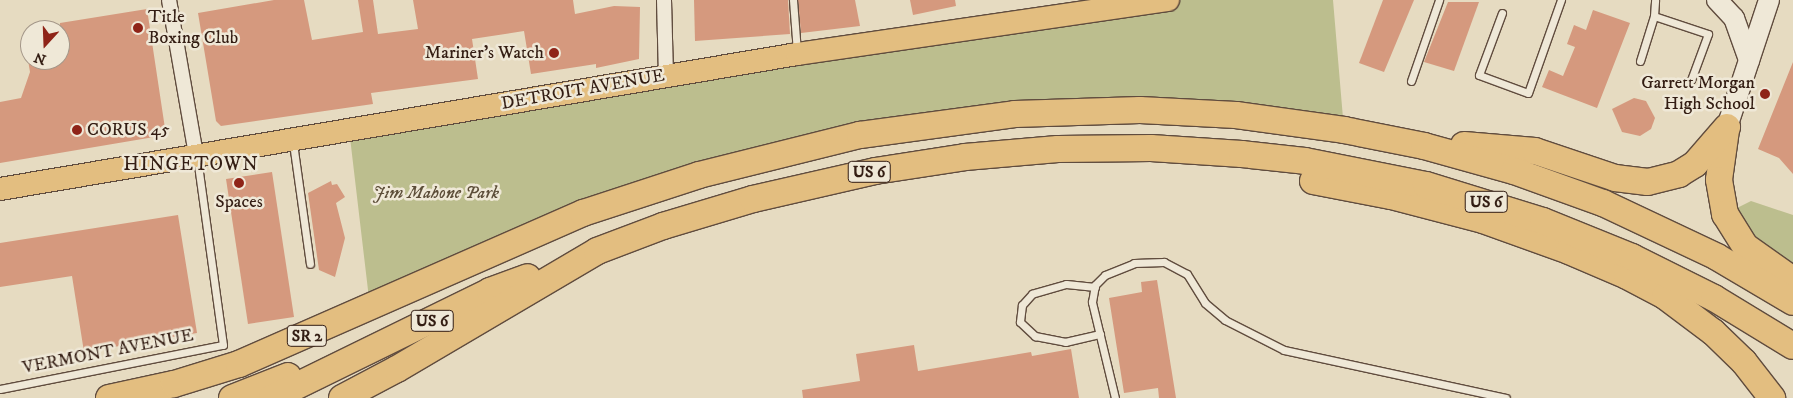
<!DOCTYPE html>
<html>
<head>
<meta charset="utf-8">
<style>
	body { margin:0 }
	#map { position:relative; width:1793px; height:398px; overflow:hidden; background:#e6dbc1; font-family:"IM FELL DW Pica",serif }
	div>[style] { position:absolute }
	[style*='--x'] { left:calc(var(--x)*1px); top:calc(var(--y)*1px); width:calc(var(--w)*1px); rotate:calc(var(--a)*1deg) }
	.green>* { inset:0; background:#bcbe8e }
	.building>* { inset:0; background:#d5997e }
	.roads { filter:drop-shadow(1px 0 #604c3e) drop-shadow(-1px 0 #604c3e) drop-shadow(0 1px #604c3e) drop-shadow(0 -1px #604c3e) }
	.lane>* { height:7px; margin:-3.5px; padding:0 3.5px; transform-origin:3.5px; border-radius:3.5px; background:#efe8d7 }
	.street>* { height:14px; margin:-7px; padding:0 7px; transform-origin:7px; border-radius:7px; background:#efe8d7 }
	.secondary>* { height:20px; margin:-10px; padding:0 10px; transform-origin:10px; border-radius:10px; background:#efe8d7 }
	.primary>* { height:22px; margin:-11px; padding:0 11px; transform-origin:11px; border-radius:11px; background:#e3be80 }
	.highway>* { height:26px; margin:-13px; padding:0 13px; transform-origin:13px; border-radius:13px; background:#e3be80 }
	.dots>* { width:14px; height:14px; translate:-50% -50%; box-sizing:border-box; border:2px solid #efe8d7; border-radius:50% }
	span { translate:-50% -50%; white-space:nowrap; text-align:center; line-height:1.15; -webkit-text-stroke:5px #efe8d7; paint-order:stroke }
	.shield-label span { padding:1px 4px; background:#efe8d7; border:1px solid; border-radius:4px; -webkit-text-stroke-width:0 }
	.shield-label { font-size:16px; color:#331d13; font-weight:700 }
	.poi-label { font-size:18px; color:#331d13 }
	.left { translate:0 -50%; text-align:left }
	.right { translate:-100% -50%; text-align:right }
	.street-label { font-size:18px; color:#331d13 }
	.park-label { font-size:18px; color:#5c4d38; font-style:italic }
	.neighbourhood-label { font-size:19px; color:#331d13; letter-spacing:1px }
	.north { position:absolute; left:20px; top:20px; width:50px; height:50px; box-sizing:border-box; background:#efe8d7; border:1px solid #a49789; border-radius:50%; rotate:200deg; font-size:14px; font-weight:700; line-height:20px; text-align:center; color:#331d13 }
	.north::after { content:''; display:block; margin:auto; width:18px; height:22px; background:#8f2418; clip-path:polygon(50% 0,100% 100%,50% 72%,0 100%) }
</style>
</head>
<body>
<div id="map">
	<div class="green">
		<i style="clip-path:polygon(1168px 0,1333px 0,1344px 130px,1140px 110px,768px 156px,370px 307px,349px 129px)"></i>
		<i style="clip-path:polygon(1751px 201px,1793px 215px,1793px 280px,1725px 214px)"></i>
	</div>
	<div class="building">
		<i style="clip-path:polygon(274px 0,304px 0,312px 40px,363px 32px,358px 0,373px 0,378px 34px,418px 29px,413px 0,573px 0,575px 14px,614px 6px,640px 7px,639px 59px,596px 68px,596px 64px,531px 74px,524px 31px,472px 39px,478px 79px,371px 93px,373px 104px,221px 126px,216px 121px,198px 13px)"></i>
		<i style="clip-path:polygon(694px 0,788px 0,790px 34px,695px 41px)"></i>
		<i style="clip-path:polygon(798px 0,855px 0,860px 26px,801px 33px)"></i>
		<i style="clip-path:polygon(910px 0,955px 0,956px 6px,913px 15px)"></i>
		<i style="clip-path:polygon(1383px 0,1414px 0,1384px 72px,1359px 63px)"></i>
		<i style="clip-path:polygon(1448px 2px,1479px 2px,1454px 71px,1424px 62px)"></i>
		<i style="clip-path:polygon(147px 9px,166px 135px,0 163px,0 102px,21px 98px,30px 72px,28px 60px,60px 60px,60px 23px)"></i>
		<i style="clip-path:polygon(1593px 10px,1630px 23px,1597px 108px,1542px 87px,1549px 70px,1563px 76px,1575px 47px,1567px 44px,1574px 25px,1586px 30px)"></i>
		<i style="clip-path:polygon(1793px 62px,1793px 174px,1779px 158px,1758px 149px)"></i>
		<i style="clip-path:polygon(1634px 98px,1646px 101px,1655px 118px,1651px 129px,1640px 136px,1622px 132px,1612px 109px)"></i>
		<i style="clip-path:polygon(272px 172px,294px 317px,248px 324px,226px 179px)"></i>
		<i style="clip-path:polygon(331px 181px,332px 185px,337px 184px,345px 197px,336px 203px,345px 238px,335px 277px,319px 270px,308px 193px)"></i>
		<i style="clip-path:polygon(178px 215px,197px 333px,84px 352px,72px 276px,0 287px,0 243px)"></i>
		<i style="clip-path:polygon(1157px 280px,1176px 398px,1159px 398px,1158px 388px,1124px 393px,1109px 298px,1142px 292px,1141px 282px)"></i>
		<i style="clip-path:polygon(914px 345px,918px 371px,1031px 352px,1032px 356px,1071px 349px,1079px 398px,803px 398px,802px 390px,860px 381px,856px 354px)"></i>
	</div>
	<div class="roads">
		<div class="lane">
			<i style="--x:793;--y:0;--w:52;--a:85.6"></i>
			<i style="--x:1502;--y:13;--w:66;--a:110.4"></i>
			<i style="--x:1479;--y:75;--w:52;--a:20.2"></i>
			<i style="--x:1528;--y:93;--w:99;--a:-70.5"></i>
			<i style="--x:1654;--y:16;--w:57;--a:18.4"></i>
			<i style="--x:1708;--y:34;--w:49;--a:110.3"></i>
			<i style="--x:1640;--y:61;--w:47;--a:-72.7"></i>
			<i style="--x:1654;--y:16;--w:16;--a:-86"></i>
			<i style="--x:1411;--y:81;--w:86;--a:-70.9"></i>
			<i style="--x:293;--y:143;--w:122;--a:82"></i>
			<i style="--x:1095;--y:287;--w:29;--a:-174"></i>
			<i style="--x:1066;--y:284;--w:35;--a:164"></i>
			<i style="--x:1032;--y:294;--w:15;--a:132"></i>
			<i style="--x:1022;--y:305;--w:17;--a:97"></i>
			<i style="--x:1020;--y:322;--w:21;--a:43"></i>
			<i style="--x:1035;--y:336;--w:31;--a:11"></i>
			<i style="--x:1065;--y:342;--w:36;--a:-13"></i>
			<i style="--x:0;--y:389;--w:227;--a:-11.2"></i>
			<i style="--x:223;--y:345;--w:189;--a:-97.9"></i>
			<i style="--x:1115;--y:398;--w:99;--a:-103.5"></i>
			<i style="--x:1092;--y:302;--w:17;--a:-80"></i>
			<i style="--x:1095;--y:285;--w:14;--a:-45"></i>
			<i style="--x:1105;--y:275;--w:31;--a:-22"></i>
			<i style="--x:1134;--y:263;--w:30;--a:-2"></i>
			<i style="--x:1164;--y:262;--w:26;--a:28"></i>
			<i style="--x:1187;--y:274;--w:34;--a:58"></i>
			<i style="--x:1205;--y:303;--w:26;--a:40"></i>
			<i style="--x:1225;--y:320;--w:66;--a:27"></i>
			<i style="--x:1284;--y:350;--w:227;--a:12.2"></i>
		</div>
		<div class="street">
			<i style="--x:169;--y:0;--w:157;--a:80.1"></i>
			<i style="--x:664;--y:0;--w:76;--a:88.5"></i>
		</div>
		<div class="secondary">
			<i style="--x:1717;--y:0;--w:25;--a:47"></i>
			<i style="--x:1734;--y:18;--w:45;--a:70.3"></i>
			<i style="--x:1727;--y:127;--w:134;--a:-71.7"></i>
		</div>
		<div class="primary">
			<i style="--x:0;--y:189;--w:808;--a:-9.61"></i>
			<i style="--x:797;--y:54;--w:375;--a:-8.3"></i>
		</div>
		<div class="highway">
			<i style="--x:1726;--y:130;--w:50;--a:98"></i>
			<i style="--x:1719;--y:180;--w:35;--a:80"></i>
			<i style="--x:1725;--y:214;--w:39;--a:58"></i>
			<i style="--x:1746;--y:247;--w:57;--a:35.1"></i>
			<i style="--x:1464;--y:145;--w:71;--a:4.8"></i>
			<i style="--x:1535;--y:151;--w:84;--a:18.6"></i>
			<i style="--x:1615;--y:178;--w:33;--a:7"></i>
			<i style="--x:1648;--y:182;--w:32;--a:-14"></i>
			<i style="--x:1679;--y:174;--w:19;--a:-32"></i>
			<i style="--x:1695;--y:164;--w:49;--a:-49.1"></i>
			<i style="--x:1313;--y:181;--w:79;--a:10.9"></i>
			<i style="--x:1391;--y:196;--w:95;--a:14.6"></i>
			<i style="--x:1483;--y:220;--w:91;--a:19.8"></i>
			<i style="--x:1569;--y:251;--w:63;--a:23.3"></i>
			<i style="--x:1627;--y:276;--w:43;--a:27.8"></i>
			<i style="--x:1665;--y:296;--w:60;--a:36.9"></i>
			<i style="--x:1713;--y:332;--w:43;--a:44.1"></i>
			<i style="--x:1744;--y:362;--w:46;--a:52.1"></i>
			<i style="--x:109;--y:398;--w:66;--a:-12.2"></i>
			<i style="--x:174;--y:384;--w:68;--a:-17.1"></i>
			<i style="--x:239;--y:364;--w:376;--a:-23.7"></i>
			<i style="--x:583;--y:213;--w:122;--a:-18.1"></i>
			<i style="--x:699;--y:175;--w:166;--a:-14"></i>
			<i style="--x:860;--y:135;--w:156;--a:-7.7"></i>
			<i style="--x:1015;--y:114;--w:125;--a:-1.8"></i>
			<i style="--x:1140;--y:110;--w:96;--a:3"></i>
			<i style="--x:1236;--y:115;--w:109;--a:7.9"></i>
			<i style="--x:1344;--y:130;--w:82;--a:11.3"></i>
			<i style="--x:1424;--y:146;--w:93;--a:15.5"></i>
			<i style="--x:1514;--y:171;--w:95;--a:19.8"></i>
			<i style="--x:1603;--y:203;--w:126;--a:25.3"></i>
			<i style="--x:1717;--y:257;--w:88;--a:30.6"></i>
			<i style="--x:232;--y:398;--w:60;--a:-21.4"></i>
			<i style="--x:272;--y:398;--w:243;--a:-26.1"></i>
			<i style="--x:490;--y:291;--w:40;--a:-20.2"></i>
			<i style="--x:342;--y:398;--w:62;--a:-27.8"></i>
			<i style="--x:397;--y:369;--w:232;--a:-30.5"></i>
			<i style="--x:597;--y:251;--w:71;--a:-20.7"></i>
			<i style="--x:663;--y:226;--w:94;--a:-16.7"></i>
			<i style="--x:753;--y:199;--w:125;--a:-12.9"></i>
			<i style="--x:875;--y:171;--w:91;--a:-8.8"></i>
			<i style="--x:965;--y:157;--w:93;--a:-4.9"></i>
			<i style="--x:1058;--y:149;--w:93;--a:-0.6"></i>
			<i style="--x:1151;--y:148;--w:91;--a:3.8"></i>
			<i style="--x:1242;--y:154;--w:63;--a:6.3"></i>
			<i style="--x:1305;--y:161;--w:123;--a:11.2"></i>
			<i style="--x:1426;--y:185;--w:122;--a:17.1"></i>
			<i style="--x:1543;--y:221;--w:96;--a:22"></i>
			<i style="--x:1632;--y:257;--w:92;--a:26.6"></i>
			<i style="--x:1714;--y:298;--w:92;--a:31.3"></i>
		</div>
	</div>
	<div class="dots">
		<i style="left:138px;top:28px;background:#8f2418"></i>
		<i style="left:554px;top:53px;background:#8f2418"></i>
		<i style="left:1765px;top:94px;background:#8f2418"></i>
		<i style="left:77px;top:130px;background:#8f2418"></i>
		<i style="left:239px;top:183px;background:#8f2418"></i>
	</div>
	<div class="shield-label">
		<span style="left:869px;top:172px">US 6</span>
		<span style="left:1486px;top:202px">US 6</span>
		<span style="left:432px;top:321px">US 6</span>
		<span style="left:307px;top:336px">SR 2</span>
	</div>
	<div class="poi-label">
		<span class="left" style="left:148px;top:28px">Title<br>Boxing Club</span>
		<span class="right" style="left:544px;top:53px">Mariner's Watch</span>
		<span class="right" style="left:1755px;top:94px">Garrett Morgan<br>High School</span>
		<span class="left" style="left:87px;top:130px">CORUS 45</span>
		<span style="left:239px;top:202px">Spaces</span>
	</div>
	<div class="street-label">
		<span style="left:583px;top:90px;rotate:-10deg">DETROIT AVENUE</span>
		<span style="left:108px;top:352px;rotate:-11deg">VERMONT AVENUE</span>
	</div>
	<div class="park-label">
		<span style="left:436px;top:193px">Jim Mahone Park</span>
	</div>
	<div class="neighbourhood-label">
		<span style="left:191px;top:165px">HINGETOWN</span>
	</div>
	<div class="north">N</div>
</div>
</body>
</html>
